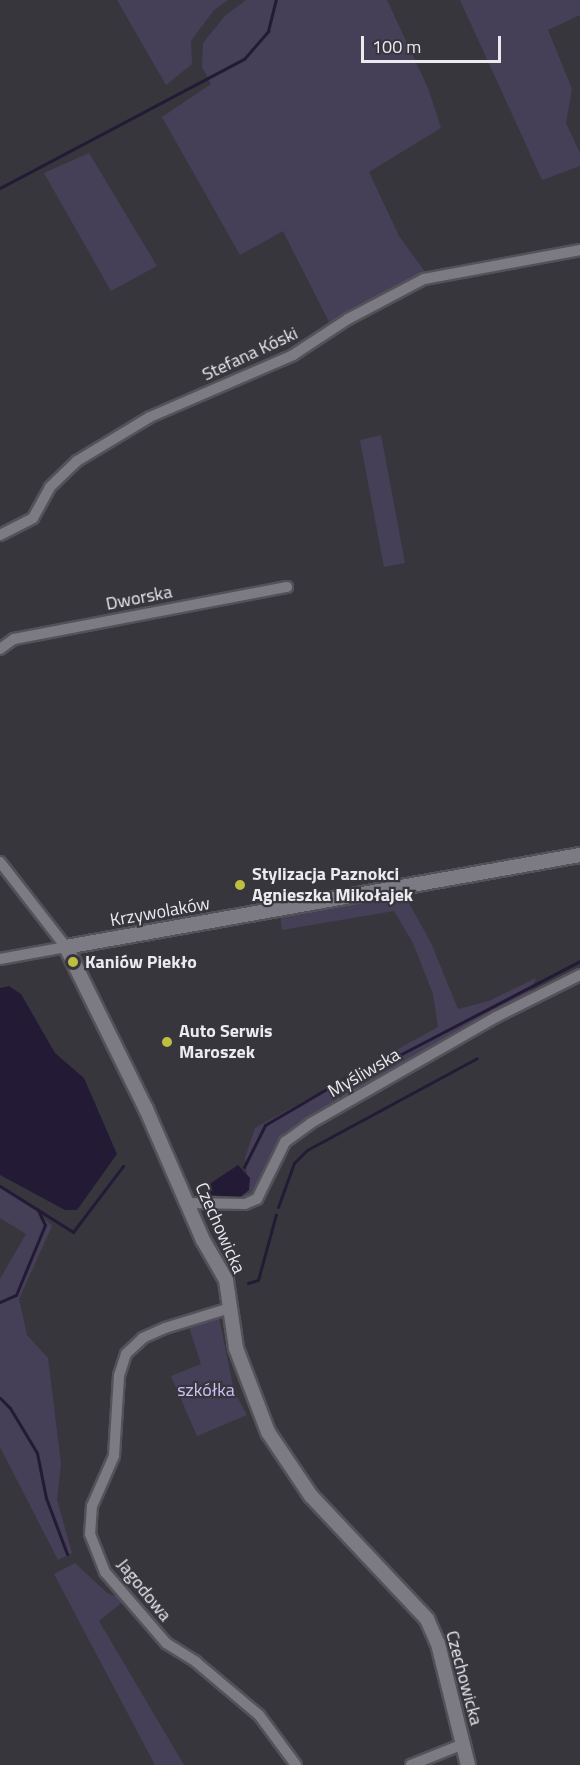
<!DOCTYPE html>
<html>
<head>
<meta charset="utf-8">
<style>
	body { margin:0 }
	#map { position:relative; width:580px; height:1765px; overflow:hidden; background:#38363d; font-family:"Titillium Web",sans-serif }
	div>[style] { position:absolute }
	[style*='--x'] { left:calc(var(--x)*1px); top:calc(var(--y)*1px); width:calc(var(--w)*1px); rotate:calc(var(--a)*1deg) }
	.green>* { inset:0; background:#463f58 }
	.water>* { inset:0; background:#231b36 }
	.stream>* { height:3px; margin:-1.5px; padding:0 1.5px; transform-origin:1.5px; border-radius:1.5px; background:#231b36 }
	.roads { filter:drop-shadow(2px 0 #545259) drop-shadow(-2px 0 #545259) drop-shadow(0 2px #545259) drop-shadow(0 -2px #545259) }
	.minor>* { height:10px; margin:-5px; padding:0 5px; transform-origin:5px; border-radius:5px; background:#7c7a83 }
	.tertiary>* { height:14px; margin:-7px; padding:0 7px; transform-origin:7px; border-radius:7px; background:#7c7a83 }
	.dots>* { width:16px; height:16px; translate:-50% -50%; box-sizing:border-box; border:3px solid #38363d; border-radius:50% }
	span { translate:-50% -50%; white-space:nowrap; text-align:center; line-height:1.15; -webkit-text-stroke:4.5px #38363d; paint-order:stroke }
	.street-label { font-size:18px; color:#ebeaef }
	.poi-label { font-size:18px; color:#ebeaef; font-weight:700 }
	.left { translate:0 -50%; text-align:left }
	.park-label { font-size:18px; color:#d0c0fb }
	.scale { position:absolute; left:361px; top:36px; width:140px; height:27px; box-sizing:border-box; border:3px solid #ebeaef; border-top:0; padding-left:8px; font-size:18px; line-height:21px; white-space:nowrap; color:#ebeaef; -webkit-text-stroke:4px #38363d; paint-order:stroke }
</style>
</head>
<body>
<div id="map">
	<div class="green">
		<i style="clip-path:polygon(117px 0,228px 0,214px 10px,191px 41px,192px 64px,166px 85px)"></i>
		<i style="clip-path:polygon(246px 0,387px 0,428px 88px,441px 128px,369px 172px,399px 236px,426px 273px,330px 324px,283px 231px,240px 255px,162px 117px,211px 84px,202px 67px,203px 43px,225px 16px)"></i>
		<i style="clip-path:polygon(460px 0,580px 0,580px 15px,548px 30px,572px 89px,566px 123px,580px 153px,580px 166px,542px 180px)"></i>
		<i style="clip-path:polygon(89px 153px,157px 266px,111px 291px,44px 173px)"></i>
		<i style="clip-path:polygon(381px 435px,405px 563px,384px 567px,360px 440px)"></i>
		<i style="clip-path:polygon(404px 894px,431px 943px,458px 1009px,489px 1001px,536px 978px,529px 994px,282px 1140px,253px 1198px,245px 1202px,239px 1198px,249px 1190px,245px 1158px,255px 1128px,438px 1027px,433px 994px,413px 943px,394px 911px,282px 930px,280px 915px)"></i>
		<i style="clip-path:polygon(0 1188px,35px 1209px,52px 1226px,19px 1299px,27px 1335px,48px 1358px,61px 1464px,57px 1500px,72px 1553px,58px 1560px,0 1447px,0 1279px,26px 1234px,0 1218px)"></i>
		<i style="clip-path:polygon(219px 1317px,234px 1391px,247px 1415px,197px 1436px,171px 1376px,201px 1364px,189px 1327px)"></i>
		<i style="clip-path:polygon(75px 1563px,107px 1593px,125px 1600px,99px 1621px,184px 1765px,155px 1765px,54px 1574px)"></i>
	</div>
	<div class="water">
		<i style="clip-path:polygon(9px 986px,21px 994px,55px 1053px,84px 1078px,117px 1154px,77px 1210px,65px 1210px,0 1175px,0 988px)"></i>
		<i style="clip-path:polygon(238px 1165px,250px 1178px,249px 1190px,239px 1198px,205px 1194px,211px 1183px)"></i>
	</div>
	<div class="stream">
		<i style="--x:0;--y:188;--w:276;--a:-27.9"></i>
		<i style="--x:244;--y:59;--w:37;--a:-49"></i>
		<i style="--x:268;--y:31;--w:32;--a:-76"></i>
		<i style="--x:244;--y:1167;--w:47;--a:-63.4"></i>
		<i style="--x:265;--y:1125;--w:97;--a:-30.3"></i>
		<i style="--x:349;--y:1076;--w:40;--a:-21"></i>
		<i style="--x:386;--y:1062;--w:219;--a:-27.5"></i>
		<i style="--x:0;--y:1186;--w:86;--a:32.2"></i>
		<i style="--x:73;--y:1232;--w:83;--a:-52.9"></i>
		<i style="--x:278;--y:1207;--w:47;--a:-70"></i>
		<i style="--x:294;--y:1163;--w:18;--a:-45"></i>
		<i style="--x:307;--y:1150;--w:193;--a:-28.4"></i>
		<i style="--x:248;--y:1283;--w:10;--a:-17"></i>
		<i style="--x:258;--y:1280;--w:68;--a:-74.7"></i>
		<i style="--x:0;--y:1302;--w:17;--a:-24"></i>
		<i style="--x:16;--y:1295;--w:76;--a:-67.5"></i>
		<i style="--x:45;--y:1225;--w:17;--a:-115"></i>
		<i style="--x:0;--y:1398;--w:14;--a:45"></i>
		<i style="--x:10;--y:1408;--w:52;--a:59"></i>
		<i style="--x:37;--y:1453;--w:46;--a:78.7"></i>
		<i style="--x:46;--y:1498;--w:60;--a:69.4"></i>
	</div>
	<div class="roads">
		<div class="minor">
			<i style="--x:0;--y:535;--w:37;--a:-27"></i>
			<i style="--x:33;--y:518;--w:35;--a:-61"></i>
			<i style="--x:50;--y:487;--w:37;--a:-44"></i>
			<i style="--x:77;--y:461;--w:85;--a:-31.1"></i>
			<i style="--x:150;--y:417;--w:156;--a:-23.4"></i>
			<i style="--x:293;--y:355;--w:66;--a:-33.2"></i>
			<i style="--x:348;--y:319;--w:86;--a:-27.8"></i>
			<i style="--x:424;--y:279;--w:159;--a:-10.5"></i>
			<i style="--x:0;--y:649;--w:17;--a:-36"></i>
			<i style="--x:14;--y:639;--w:278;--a:-10.8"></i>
			<i style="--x:0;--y:862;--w:108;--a:52.2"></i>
			<i style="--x:66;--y:947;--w:67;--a:169.7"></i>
			<i style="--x:189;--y:1203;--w:56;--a:1"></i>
			<i style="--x:245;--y:1204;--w:13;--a:-23"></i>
			<i style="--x:257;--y:1199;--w:64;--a:-63.8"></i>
			<i style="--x:285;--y:1142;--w:32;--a:-36"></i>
			<i style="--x:311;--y:1123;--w:213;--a:-29.8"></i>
			<i style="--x:496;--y:1017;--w:94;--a:-26.6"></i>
			<i style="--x:230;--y:1308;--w:68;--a:162.9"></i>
			<i style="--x:165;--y:1328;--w:24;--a:156"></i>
			<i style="--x:143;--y:1338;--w:23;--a:137"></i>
			<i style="--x:126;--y:1354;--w:23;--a:108"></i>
			<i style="--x:119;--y:1376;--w:80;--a:93.6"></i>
			<i style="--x:114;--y:1456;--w:55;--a:113.7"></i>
			<i style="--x:92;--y:1506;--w:28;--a:94"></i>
			<i style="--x:90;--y:1534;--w:41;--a:68.5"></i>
			<i style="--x:105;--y:1572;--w:94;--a:49.3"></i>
			<i style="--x:166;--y:1643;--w:36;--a:32"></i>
			<i style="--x:196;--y:1662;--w:82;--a:40.1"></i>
			<i style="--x:259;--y:1715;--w:62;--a:53.5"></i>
			<i style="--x:411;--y:1765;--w:56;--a:-22"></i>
		</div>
		<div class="tertiary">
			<i style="--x:468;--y:1765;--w:125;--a:-103.9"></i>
			<i style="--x:438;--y:1644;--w:27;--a:-114"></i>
			<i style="--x:427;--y:1619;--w:169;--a:-133.3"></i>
			<i style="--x:311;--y:1496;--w:77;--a:-123.9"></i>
			<i style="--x:268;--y:1432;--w:90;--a:-110.9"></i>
			<i style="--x:236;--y:1348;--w:69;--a:-98.4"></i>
			<i style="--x:226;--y:1280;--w:46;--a:-119.9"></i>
			<i style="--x:203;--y:1240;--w:143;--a:-113.5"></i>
			<i style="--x:146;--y:1109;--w:181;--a:-116.3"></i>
			<i style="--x:66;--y:947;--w:522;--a:-10.15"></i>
		</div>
	</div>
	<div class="dots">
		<i style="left:240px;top:885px;background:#bebe42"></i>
		<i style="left:73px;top:962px;background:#bebe42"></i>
		<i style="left:167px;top:1042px;background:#bebe42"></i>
	</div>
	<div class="street-label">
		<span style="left:250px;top:354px;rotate:-25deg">Stefana Kóski</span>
		<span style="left:139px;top:598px;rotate:-11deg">Dworska</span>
		<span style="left:160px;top:912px;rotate:-10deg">Krzywolaków</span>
		<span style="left:364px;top:1073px;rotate:-30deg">Myśliwska</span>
		<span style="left:220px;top:1228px;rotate:66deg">Czechowicka</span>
		<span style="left:144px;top:1590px;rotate:51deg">Jagodowa</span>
		<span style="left:464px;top:1678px;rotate:75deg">Czechowicka</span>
	</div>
	<div class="poi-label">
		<span class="left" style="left:252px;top:885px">Stylizacja Paznokci<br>Agnieszka Mikołajek</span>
		<span class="left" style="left:85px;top:962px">Kaniów Piekło</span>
		<span class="left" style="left:179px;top:1042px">Auto Serwis<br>Maroszek</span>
	</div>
	<div class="park-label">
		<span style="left:206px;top:1390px">szkółka</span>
	</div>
	<div class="scale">100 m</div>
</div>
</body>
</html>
